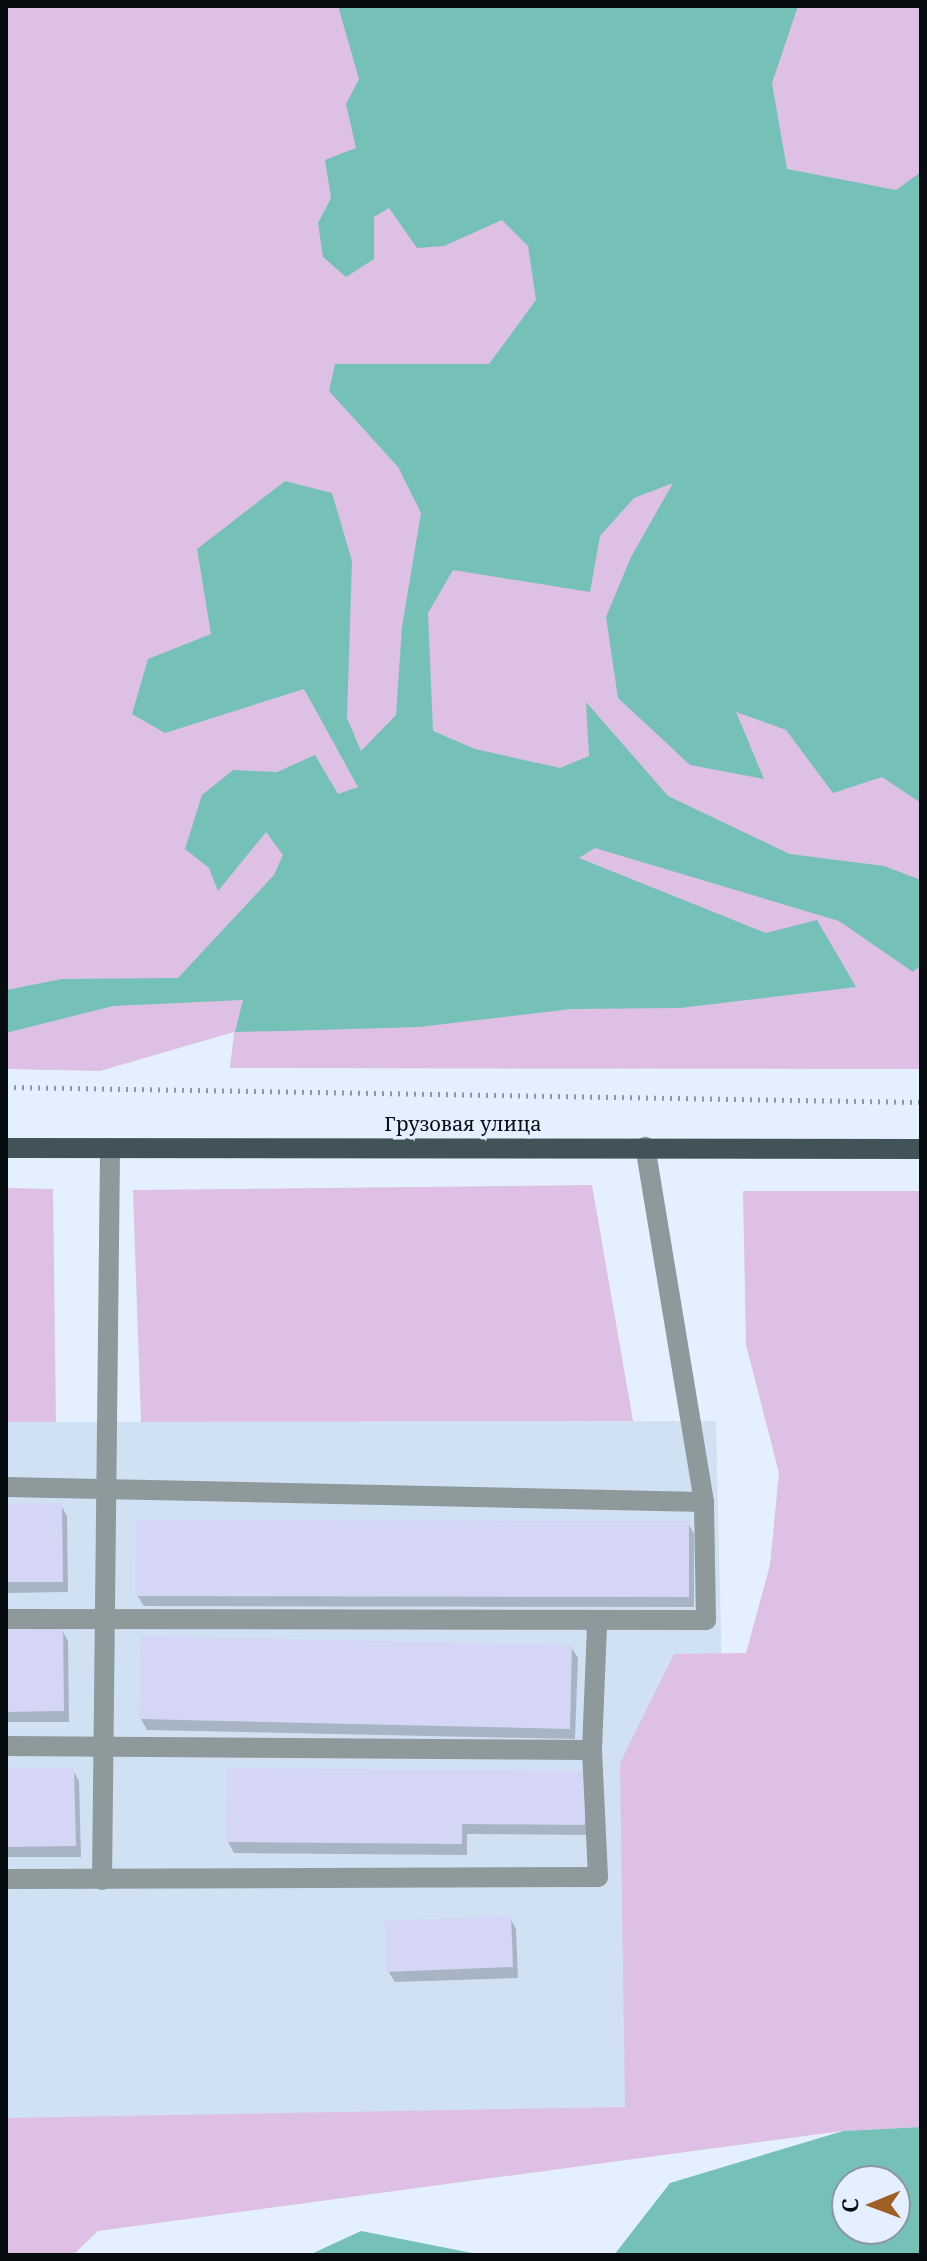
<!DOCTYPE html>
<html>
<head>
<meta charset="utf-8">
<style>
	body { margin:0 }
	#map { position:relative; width:927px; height:2261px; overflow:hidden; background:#e4f0ff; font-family:"Noto Serif",serif }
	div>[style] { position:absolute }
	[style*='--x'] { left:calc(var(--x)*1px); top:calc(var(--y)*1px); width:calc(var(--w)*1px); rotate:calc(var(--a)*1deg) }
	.built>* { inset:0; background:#d1e1f4 }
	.green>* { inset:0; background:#ddc0e3 }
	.water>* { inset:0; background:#76c1b7 }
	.shadow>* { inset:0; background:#0003 }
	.building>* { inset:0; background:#d5d5f6 }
	.path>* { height:5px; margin-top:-2.5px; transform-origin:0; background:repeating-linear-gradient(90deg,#8e97a2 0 2px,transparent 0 8px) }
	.minor>* { height:20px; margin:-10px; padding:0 10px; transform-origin:10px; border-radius:10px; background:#8e999c }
	.major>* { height:20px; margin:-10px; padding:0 10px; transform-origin:10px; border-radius:10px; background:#415359 }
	span { translate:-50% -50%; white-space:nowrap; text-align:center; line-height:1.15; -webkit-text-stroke:7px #e4f0ff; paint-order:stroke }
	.street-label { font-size:20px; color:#070c11 }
	.frame { position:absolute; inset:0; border:8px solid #070c11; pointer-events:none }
	.north { position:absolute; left:831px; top:2165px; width:80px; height:80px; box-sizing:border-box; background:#e4f0ff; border:2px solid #8c95a0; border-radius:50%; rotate:269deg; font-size:22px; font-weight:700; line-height:32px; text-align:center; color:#070c11 }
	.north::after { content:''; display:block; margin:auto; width:28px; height:36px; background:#9e6025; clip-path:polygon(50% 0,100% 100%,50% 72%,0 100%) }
</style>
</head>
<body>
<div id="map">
	<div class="built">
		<i style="clip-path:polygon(716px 1421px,733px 2140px,6px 2153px,6px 1422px)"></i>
	</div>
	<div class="green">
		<i style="clip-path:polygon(6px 6px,921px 6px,921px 1069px,230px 1068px,234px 1032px,100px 1071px,6px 1069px)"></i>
		<i style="clip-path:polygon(592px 1185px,633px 1421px,141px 1422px,133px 1190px)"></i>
		<i style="clip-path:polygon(6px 1188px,53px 1189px,56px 1422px,6px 1422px)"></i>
		<i style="clip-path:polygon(743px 1191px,921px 1191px,921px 2127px,842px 2131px,98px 2231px,73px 2255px,6px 2255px,6px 2118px,625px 2107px,620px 1763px,674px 1654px,746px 1653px,770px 1565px,779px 1473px,746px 1345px)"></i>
	</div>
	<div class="water">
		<i style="clip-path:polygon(338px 6px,798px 6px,772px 83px,787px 169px,896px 190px,921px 172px,921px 803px,882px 777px,833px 793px,786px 730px,736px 712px,764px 779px,690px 765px,618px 698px,606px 617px,631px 557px,673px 483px,634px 498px,600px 536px,590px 592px,453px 570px,428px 613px,433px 731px,475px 749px,560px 768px,589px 756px,586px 702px,668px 796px,790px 854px,884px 866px,921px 880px,921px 965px,913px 972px,839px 921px,595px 848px,579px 858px,766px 933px,817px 920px,856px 987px,680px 1008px,571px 1009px,419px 1027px,284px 1031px,235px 1032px,243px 1000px,113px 1006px,6px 1033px,6px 990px,62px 979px,178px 978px,274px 875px,283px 855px,266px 832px,218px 891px,209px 868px,185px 849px,202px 795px,233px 770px,277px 772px,315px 755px,338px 794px,358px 787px,304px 689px,165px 733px,132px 714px,148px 659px,211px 634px,197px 549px,285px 481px,332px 493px,352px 561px,347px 718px,361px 751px,396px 715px,402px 627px,421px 513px,398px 467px,329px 391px,335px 364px,489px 364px,536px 300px,528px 246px,502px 220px,444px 246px,417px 248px,389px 208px,374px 217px,374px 259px,346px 277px,323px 257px,318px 223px,331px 198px,325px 160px,356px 148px,346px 104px,359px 79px)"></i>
		<i style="clip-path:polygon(evenodd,921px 2127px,921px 2255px,614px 2255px,670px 2183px,843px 2131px,921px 2127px,847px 2181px,895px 2181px,895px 2229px,847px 2229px,847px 2181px)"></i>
		<i style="clip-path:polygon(361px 2231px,482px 2255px,309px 2255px)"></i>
	</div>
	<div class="shadow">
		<i style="clip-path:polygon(61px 1505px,67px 1516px,68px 1592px,6px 1593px,6px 1506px)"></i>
		<i style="clip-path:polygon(688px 1523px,694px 1534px,694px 1607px,144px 1606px,137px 1595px)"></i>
		<i style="clip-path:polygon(62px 1630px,68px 1641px,69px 1722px,6px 1722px,6px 1631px)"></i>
		<i style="clip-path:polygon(571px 1647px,578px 1658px,575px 1739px,147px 1730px,141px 1719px)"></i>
		<i style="clip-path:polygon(6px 1770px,73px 1770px,79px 1781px,81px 1857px,6px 1857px)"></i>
		<i style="clip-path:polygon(584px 1773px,590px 1835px,467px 1834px,467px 1855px,234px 1853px,228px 1842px)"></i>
		<i style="clip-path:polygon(510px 1918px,516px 1929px,518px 1978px,395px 1982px,388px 1971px)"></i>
	</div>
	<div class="building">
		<i style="clip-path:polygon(62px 1503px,63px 1582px,6px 1582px,6px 1504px)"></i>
		<i style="clip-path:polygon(136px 1520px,689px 1521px,689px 1597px,135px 1596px)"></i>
		<i style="clip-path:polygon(63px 1628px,64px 1711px,6px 1712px,6px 1629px)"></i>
		<i style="clip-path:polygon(141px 1636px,572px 1645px,570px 1729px,139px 1719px)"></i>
		<i style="clip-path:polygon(6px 1768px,74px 1768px,76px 1846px,6px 1847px)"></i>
		<i style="clip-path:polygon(227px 1768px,585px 1771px,585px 1825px,462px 1824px,462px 1844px,226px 1842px)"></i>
		<i style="clip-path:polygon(511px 1916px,513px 1967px,386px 1972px,385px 1921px)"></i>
	</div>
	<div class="path">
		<i style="--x:6;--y:1087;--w:915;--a:0.94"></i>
	</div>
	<div class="minor">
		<i style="--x:6;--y:1487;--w:698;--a:1.23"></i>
		<i style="--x:6;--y:1619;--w:700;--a:0.08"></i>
		<i style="--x:706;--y:1620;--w:118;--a:-91"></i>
		<i style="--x:704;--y:1502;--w:360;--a:-99.4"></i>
		<i style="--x:6;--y:1746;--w:586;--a:0.39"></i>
		<i style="--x:592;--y:1750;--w:126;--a:-87.7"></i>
		<i style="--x:6;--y:1879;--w:592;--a:-0.19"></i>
		<i style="--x:598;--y:1877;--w:127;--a:-92.7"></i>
		<i style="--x:102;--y:1880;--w:732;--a:-89.37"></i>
	</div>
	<div class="major">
		<i style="--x:6;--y:1148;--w:915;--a:0.06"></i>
	</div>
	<div class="street-label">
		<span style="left:463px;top:1123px">Грузовая улица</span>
	</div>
	<div class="frame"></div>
	<div class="north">С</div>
</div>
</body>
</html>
